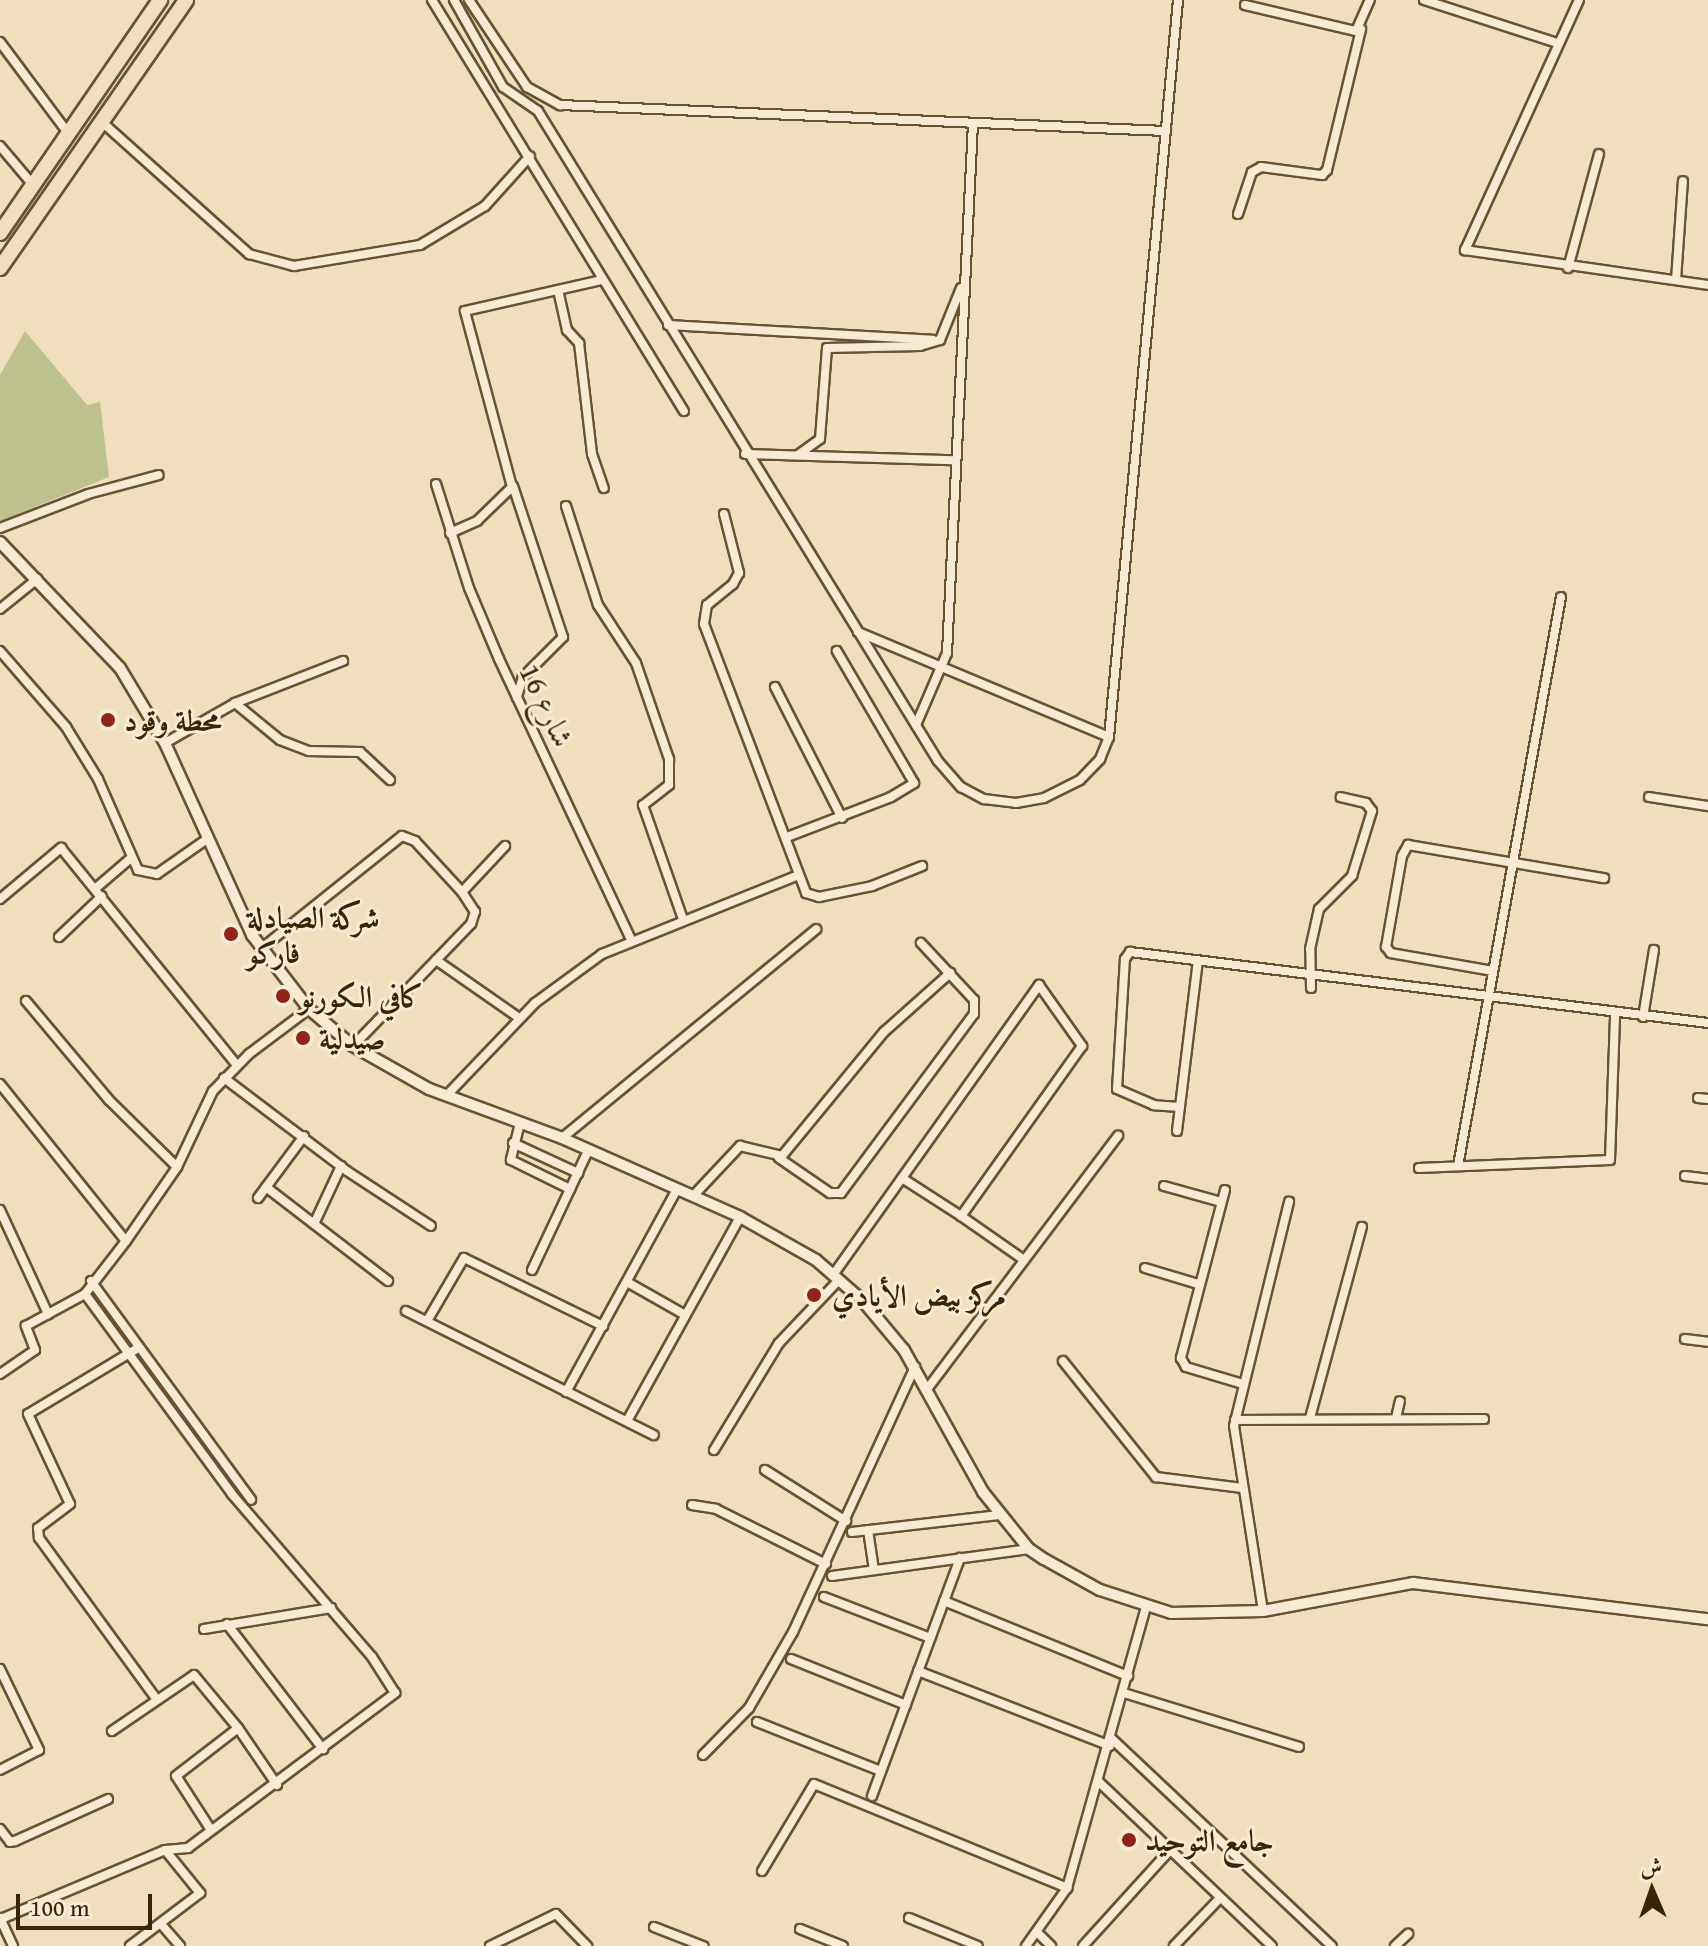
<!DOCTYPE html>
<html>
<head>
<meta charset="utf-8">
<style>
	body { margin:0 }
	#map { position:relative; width:1708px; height:1946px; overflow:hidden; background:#efdfbc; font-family:"Gentium Book Plus",Amiri,serif }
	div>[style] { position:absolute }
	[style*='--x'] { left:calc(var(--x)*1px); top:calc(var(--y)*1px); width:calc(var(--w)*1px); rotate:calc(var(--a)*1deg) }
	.green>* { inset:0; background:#bdc18e }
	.roads { filter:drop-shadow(2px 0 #675332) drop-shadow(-2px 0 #675332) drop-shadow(0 2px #675332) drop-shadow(0 -2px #675332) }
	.minor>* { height:8px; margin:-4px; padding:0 4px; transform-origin:4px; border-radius:4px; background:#f5ead3 }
	.tertiary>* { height:10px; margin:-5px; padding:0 5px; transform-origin:5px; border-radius:5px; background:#f5ead3 }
	.trunk>* { height:14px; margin:-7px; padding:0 7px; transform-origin:7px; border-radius:7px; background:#efdfbc }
	.dots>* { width:22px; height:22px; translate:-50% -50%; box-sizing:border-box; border:4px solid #f5ead3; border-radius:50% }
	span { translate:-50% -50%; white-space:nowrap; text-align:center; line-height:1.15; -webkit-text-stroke:6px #f5ead3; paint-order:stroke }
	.street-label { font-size:30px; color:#3a2404 }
	.poi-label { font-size:30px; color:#3a2404; font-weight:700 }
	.left { translate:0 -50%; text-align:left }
	.north { position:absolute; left:1612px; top:1850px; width:80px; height:80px; -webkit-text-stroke:6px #f5ead3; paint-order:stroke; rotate:358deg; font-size:22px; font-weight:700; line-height:32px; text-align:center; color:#3a2404 }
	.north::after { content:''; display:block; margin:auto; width:28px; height:36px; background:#3a2404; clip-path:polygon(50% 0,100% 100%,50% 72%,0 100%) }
	.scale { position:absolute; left:16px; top:1894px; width:136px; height:36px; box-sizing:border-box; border:4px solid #3a2404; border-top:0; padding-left:10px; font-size:24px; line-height:28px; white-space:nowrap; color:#3a2404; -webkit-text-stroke:6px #f5ead3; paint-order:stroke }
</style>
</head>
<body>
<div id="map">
	<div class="green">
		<i style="clip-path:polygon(25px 331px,87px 405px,100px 402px,109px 477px,0 521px,0 375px)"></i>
	</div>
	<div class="roads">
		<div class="minor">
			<i style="--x:432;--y:0;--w:482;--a:58.5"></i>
			<i style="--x:454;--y:0;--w:100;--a:60.6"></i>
			<i style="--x:503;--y:87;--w:42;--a:34.4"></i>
			<i style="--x:538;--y:111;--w:763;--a:58.39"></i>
			<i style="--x:938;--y:761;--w:35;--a:49"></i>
			<i style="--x:961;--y:787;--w:26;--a:28"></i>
			<i style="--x:984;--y:799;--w:32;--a:7"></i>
			<i style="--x:1016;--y:803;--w:28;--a:-10"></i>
			<i style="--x:1044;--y:798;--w:40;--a:-26.6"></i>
			<i style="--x:1080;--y:780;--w:29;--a:-46"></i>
			<i style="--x:1100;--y:759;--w:24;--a:-68"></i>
			<i style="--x:1109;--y:737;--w:740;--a:-84.65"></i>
			<i style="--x:469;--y:0;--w:105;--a:56.3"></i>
			<i style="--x:527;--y:87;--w:38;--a:29"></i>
			<i style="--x:560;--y:105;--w:607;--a:2.46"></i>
			<i style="--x:1424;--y:0;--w:140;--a:17.9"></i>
			<i style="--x:1579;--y:0;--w:275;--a:114.5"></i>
			<i style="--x:1465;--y:250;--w:246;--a:8.2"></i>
			<i style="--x:1245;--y:5;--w:114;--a:13.2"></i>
			<i style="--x:1356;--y:31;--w:34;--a:-66"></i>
			<i style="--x:0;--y:42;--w:114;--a:53.2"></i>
			<i style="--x:102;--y:122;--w:198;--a:41.9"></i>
			<i style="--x:249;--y:254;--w:47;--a:14.9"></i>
			<i style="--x:294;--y:266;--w:128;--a:-9.5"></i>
			<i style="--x:420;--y:245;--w:76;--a:-31"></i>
			<i style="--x:485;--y:206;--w:67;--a:-48"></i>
			<i style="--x:0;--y:146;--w:51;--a:49.8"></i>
			<i style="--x:1238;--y:214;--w:44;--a:-71.6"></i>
			<i style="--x:1252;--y:172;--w:10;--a:-29"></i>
			<i style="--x:1261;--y:167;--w:62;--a:7.5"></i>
			<i style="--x:1322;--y:175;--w:7;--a:-45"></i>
			<i style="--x:1327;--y:170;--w:145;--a:-76.4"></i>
			<i style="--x:1568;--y:268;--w:118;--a:-74.8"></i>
			<i style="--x:1676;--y:280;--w:99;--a:-86"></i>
			<i style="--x:558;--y:290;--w:41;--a:77.3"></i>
			<i style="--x:567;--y:330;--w:18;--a:47"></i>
			<i style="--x:579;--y:343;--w:112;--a:83.3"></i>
			<i style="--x:592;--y:454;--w:36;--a:71"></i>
			<i style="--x:668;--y:325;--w:265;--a:3.2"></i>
			<i style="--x:745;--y:454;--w:208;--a:1.7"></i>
			<i style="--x:798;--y:455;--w:27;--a:-36"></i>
			<i style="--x:820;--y:439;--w:91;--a:-85.6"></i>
			<i style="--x:827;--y:348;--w:93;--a:-1.2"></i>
			<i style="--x:920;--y:346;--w:21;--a:-17"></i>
			<i style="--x:940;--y:340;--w:56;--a:-68"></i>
			<i style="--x:436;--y:484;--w:109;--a:72.4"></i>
			<i style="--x:469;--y:588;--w:77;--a:67.1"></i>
			<i style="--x:499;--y:659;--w:310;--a:64.8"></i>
			<i style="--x:513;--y:486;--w:159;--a:71.7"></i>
			<i style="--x:563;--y:637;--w:57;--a:135"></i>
			<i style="--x:523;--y:677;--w:21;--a:107"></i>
			<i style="--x:566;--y:506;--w:104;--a:72.1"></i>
			<i style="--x:598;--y:605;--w:69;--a:56.8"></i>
			<i style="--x:636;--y:663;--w:102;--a:71"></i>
			<i style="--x:669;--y:759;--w:26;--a:90"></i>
			<i style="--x:669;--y:785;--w:33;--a:142"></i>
			<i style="--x:643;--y:805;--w:121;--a:70.7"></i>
			<i style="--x:724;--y:514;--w:61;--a:75.7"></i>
			<i style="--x:739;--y:573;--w:13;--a:119"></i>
			<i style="--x:733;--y:584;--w:33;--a:141"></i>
			<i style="--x:707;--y:605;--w:19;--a:99"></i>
			<i style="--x:704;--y:624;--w:288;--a:69.2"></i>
			<i style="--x:806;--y:893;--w:14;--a:17"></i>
			<i style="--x:819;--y:897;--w:54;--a:-11.7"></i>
			<i style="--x:872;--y:886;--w:54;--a:-21.8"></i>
			<i style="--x:0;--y:528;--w:94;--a:-21.1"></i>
			<i style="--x:88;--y:494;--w:73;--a:-15"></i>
			<i style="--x:450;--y:533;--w:30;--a:-24"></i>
			<i style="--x:477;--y:521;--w:49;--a:-44.2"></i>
			<i style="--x:512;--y:487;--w:182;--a:-105"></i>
			<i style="--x:465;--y:311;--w:140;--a:-12.8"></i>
			<i style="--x:0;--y:609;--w:48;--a:-39"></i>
			<i style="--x:858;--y:632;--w:272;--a:22.7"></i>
			<i style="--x:0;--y:651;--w:101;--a:49"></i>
			<i style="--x:66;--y:727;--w:61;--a:58.4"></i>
			<i style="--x:98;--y:779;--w:99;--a:66.3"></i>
			<i style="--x:138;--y:870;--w:19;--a:12"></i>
			<i style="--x:157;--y:874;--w:61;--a:-35"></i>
			<i style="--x:775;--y:687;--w:147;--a:62.9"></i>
			<i style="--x:235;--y:703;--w:58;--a:39.4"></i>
			<i style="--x:280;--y:740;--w:31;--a:21"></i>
			<i style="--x:309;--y:751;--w:51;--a:1.1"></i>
			<i style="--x:360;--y:752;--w:41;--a:43"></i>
			<i style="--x:916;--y:725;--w:78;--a:-66.7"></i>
			<i style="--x:947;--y:653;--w:531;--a:-87.19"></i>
			<i style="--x:165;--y:743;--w:81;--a:-29.7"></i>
			<i style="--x:235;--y:703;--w:116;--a:-21.3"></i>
			<i style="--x:1649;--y:797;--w:60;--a:8.7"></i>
			<i style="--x:787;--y:837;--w:111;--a:-21"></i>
			<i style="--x:891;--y:797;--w:27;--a:-31"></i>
			<i style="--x:914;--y:783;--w:153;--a:-120.3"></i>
			<i style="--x:96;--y:888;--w:46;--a:-40.6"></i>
			<i style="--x:0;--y:899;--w:80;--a:-39.9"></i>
			<i style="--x:61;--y:848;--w:279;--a:51"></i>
			<i style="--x:59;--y:937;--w:59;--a:-43.6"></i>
			<i style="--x:262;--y:948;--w:179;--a:-38.7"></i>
			<i style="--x:402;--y:836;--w:14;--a:21"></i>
			<i style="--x:415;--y:841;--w:69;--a:47.3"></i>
			<i style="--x:436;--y:960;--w:101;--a:34.9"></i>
			<i style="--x:1493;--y:971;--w:104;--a:-170"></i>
			<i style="--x:1391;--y:953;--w:8;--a:-130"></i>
			<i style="--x:1386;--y:947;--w:92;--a:-80"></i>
			<i style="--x:1402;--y:856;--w:13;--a:-61"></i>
			<i style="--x:1408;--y:845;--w:199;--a:9.6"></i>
			<i style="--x:1311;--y:988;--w:39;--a:-91"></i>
			<i style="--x:1310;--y:949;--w:41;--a:-77.3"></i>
			<i style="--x:1319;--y:909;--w:47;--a:-45"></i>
			<i style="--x:1352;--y:876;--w:68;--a:-72.9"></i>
			<i style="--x:1372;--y:811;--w:10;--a:-127"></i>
			<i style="--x:1366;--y:803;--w:26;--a:-167"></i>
			<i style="--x:26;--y:1001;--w:129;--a:50"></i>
			<i style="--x:109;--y:1100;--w:95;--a:44.6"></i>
			<i style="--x:1643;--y:1017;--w:68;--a:-80.7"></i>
			<i style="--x:353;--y:1046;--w:170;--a:-46"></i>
			<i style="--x:471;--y:924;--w:13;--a:-72"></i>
			<i style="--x:475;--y:912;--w:24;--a:-123"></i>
			<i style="--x:462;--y:892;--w:63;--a:-46.9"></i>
			<i style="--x:224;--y:1078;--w:154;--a:37.1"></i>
			<i style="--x:347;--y:1171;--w:100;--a:33.2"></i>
			<i style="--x:0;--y:1084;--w:201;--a:51.3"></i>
			<i style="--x:448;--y:1094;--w:126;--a:-46.3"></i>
			<i style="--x:535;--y:1003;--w:83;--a:-36.2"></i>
			<i style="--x:602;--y:954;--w:212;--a:-21.9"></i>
			<i style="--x:1698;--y:1098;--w:10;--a:6"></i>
			<i style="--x:1180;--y:1107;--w:26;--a:-176"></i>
			<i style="--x:1154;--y:1105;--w:40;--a:-156.6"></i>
			<i style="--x:1117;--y:1089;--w:130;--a:-86.5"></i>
			<i style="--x:1125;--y:959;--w:9;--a:-54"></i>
			<i style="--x:1130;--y:952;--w:582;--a:7"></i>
			<i style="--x:520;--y:1123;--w:38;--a:104"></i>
			<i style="--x:511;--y:1160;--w:66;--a:26.2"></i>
			<i style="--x:1177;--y:1131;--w:172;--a:-83"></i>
			<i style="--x:562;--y:1138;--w:329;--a:-39.4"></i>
			<i style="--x:513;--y:1143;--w:72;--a:24.8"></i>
			<i style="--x:779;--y:1158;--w:62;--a:34.5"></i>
			<i style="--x:830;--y:1193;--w:11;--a:0"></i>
			<i style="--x:841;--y:1193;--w:223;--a:-53.4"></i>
			<i style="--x:974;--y:1014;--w:14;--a:-90"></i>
			<i style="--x:974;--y:1000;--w:78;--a:-132.9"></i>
			<i style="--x:1458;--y:1166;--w:578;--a:-79.74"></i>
			<i style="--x:1419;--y:1168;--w:191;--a:-2.4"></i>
			<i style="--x:1610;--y:1160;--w:145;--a:-88"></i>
			<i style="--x:1685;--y:1176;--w:23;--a:7"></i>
			<i style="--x:1164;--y:1186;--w:59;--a:15.7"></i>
			<i style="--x:266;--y:1187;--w:154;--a:37.6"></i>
			<i style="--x:1225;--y:1190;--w:174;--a:104.7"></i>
			<i style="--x:1181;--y:1358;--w:10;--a:61"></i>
			<i style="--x:1186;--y:1367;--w:59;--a:16.6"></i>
			<i style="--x:693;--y:1196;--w:69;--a:-46.8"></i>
			<i style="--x:740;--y:1146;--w:43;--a:13.4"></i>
			<i style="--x:782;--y:1156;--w:161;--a:-50.6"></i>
			<i style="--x:884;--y:1032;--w:89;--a:-41.8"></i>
			<i style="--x:258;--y:1198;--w:77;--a:-53.4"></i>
			<i style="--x:0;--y:1210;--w:115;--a:65.2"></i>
			<i style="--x:961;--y:1216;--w:77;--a:34.9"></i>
			<i style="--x:314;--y:1224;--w:64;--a:-65"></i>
			<i style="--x:1145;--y:1268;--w:55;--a:16.8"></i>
			<i style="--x:532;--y:1270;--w:132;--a:-64.8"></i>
			<i style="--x:833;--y:1275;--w:356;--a:-54.6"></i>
			<i style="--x:1039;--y:985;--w:75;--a:54.8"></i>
			<i style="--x:1082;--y:1046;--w:209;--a:125.4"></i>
			<i style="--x:961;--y:1216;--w:70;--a:-147.2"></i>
			<i style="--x:91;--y:1281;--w:271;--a:53.8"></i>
			<i style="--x:627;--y:1282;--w:67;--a:29.6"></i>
			<i style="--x:406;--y:1311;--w:277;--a:26.6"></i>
			<i style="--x:427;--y:1321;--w:73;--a:-59.6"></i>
			<i style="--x:464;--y:1258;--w:155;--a:26.1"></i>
			<i style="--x:1685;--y:1339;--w:23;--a:7"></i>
			<i style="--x:138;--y:1348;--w:128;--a:149"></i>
			<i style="--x:28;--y:1414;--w:99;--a:65"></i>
			<i style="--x:70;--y:1504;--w:40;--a:143"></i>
			<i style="--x:38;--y:1528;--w:10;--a:84"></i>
			<i style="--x:39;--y:1538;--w:200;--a:53.9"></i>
			<i style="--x:1063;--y:1361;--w:149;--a:51.3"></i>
			<i style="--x:1156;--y:1477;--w:87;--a:7.3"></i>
			<i style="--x:0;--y:1374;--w:42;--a:-34.4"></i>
			<i style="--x:35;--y:1350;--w:26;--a:-111"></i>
			<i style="--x:26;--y:1326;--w:67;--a:-28.5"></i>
			<i style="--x:85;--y:1294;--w:67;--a:-52.3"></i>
			<i style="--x:126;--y:1241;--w:90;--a:-55.4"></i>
			<i style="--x:177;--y:1167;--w:84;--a:-64.7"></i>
			<i style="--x:213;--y:1091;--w:52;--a:-45.8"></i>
			<i style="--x:249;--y:1054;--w:75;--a:-36.9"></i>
			<i style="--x:928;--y:1388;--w:316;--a:-53"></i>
			<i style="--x:566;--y:1392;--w:231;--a:-61.3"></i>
			<i style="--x:1310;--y:1418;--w:198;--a:-74.8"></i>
			<i style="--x:1396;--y:1418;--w:17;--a:-77"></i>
			<i style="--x:1235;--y:1420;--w:249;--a:-0.2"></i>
			<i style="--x:627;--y:1421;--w:233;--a:-61"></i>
			<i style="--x:714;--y:1450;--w:125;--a:-58.7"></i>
			<i style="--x:779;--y:1343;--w:87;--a:-46.4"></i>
			<i style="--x:765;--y:1470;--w:96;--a:32.2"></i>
			<i style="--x:692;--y:1505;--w:24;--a:9"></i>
			<i style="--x:716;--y:1509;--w:123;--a:26.6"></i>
			<i style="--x:868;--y:1530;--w:40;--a:81.5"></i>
			<i style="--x:852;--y:1532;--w:148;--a:-6.6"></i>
			<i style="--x:832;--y:1576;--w:199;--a:-7.8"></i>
			<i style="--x:824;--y:1597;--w:114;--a:21.1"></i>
			<i style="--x:944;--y:1601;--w:199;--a:22.2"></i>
			<i style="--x:1263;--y:1611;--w:187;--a:-98.9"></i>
			<i style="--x:1234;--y:1426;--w:231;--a:-76.2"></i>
			<i style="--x:227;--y:1624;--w:158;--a:52.5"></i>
			<i style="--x:204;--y:1629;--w:129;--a:-9.4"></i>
			<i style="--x:791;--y:1659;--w:124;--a:21.8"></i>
			<i style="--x:0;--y:1669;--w:90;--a:64.3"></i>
			<i style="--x:39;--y:1750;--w:44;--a:152.9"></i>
			<i style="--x:918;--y:1671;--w:206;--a:21.3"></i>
			<i style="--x:1124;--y:1693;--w:183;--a:17.1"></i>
			<i style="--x:757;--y:1722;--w:133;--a:21.6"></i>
			<i style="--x:112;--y:1731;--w:99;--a:-34.3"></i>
			<i style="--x:194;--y:1675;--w:69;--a:50.3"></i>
			<i style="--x:1112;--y:1739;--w:302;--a:43.3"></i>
			<i style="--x:703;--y:1755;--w:66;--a:-45.6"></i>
			<i style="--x:749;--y:1708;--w:88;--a:-59.9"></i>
			<i style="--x:793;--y:1632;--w:292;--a:-65.3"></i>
			<i style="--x:1099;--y:1782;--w:238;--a:43.5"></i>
			<i style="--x:872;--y:1796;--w:254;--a:-69.7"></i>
			<i style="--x:0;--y:1829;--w:16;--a:52"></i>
			<i style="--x:10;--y:1842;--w:5;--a:-11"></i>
			<i style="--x:15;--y:1841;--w:102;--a:-24.3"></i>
			<i style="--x:211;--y:1830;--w:64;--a:-122.9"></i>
			<i style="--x:176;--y:1776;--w:78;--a:-37.7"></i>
			<i style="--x:238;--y:1728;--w:69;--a:55.6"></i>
			<i style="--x:762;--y:1871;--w:101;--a:-59.1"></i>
			<i style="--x:814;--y:1784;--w:274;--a:22.3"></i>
			<i style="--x:0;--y:1918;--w:31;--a:65"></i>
			<i style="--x:909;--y:1918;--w:74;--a:22.1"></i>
			<i style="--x:1;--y:1919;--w:178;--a:-22.8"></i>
			<i style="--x:165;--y:1850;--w:23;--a:-5"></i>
			<i style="--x:188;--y:1848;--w:259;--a:-36.8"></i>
			<i style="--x:395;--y:1693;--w:43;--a:-122.6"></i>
			<i style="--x:372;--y:1657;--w:215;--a:-130.7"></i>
			<i style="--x:232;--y:1494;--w:248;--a:-126.3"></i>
			<i style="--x:161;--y:1924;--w:29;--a:49"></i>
			<i style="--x:654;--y:1927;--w:53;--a:21.2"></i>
			<i style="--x:800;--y:1929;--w:46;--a:21.6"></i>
			<i style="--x:1037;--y:1932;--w:20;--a:45"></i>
			<i style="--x:130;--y:1946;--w:88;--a:-37.1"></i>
			<i style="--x:200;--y:1893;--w:54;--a:-129"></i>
			<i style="--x:490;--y:1946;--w:73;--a:-25.9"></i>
			<i style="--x:556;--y:1914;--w:45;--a:45.9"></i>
			<i style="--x:1026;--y:1946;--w:71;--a:-54.7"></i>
			<i style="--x:1067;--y:1888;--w:292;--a:-74.3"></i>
			<i style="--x:1083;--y:1946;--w:130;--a:-47.8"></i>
			<i style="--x:1174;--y:1946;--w:65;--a:-46.2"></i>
			<i style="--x:1395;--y:1946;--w:18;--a:-43"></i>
		</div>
		<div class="tertiary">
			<i style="--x:0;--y:542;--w:174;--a:46.4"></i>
			<i style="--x:120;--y:668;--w:87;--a:59"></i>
			<i style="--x:165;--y:743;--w:211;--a:65.6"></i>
			<i style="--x:252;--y:935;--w:93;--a:52.4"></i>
			<i style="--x:309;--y:1009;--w:57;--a:40.1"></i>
			<i style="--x:353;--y:1046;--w:87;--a:29.5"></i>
			<i style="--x:429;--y:1089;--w:142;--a:20.2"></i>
			<i style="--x:562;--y:1138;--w:195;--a:23.9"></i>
			<i style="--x:740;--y:1217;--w:87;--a:29.5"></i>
			<i style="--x:816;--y:1260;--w:62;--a:41.1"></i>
			<i style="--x:863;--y:1301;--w:64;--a:50.1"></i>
			<i style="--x:904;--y:1350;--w:162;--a:60.9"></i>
			<i style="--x:983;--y:1492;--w:73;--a:51.1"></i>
			<i style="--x:1029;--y:1549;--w:18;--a:34"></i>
			<i style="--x:1044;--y:1559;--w:64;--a:29"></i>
			<i style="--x:1100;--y:1590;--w:75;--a:17.9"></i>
			<i style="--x:1171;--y:1613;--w:92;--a:-1.2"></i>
			<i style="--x:1263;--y:1611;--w:153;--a:-10.6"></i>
			<i style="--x:1413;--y:1583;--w:297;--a:7"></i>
		</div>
		<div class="trunk">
			<i style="--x:0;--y:233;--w:283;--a:-55.5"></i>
			<i style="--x:0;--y:268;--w:326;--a:-55.2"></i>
		</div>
	</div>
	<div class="dots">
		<i style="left:108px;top:720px;background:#8f2418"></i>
		<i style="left:231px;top:934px;background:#8f2418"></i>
		<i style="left:283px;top:996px;background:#8f2418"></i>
		<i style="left:303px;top:1038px;background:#8f2418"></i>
		<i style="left:814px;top:1295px;background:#8f2418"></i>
		<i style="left:1129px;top:1840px;background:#8f2418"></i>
	</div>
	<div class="street-label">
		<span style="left:547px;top:705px;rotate:65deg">شارع 16</span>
	</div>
	<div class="poi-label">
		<span class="left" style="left:124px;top:720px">محطة وقود</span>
		<span class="left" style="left:247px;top:934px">شركة الصيادلة<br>فاركو</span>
		<span class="left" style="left:299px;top:996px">كافي الكورنو</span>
		<span class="left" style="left:319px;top:1038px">صيدلية</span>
		<span class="left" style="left:832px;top:1295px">مركز بيض الأيادي</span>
		<span class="left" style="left:1145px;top:1840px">جامع التوحيد</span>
	</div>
	<div class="north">ش</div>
	<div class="scale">100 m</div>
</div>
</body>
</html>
